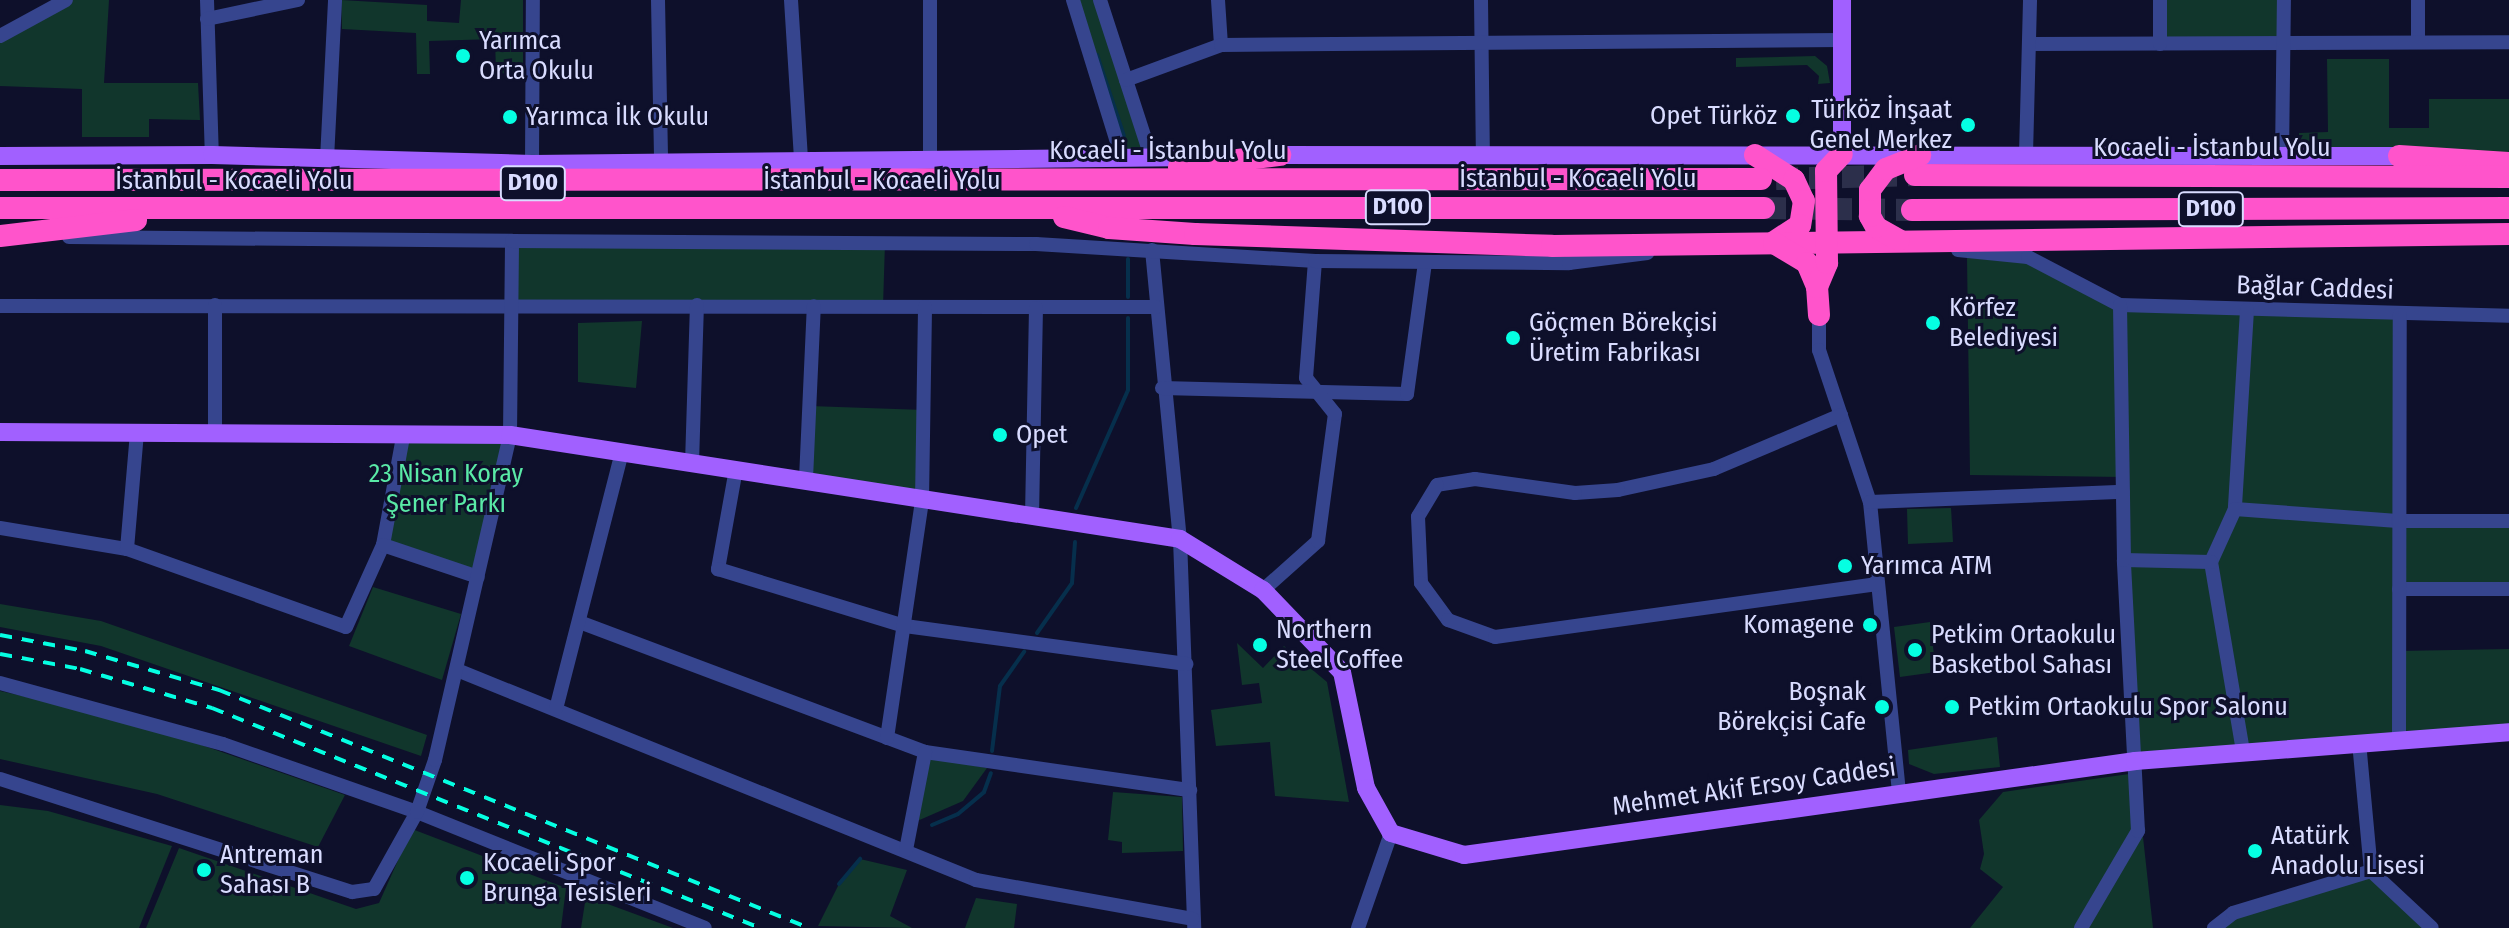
<!DOCTYPE html>
<html>
<head>
<meta charset="utf-8">
<style>
	body { margin:0 }
	#map { position:relative; width:2509px; height:928px; overflow:hidden; background:#0e102b; font-family:"Fira Sans Condensed",sans-serif }
	div>[style] { position:absolute }
	[style*='--x'] { left:calc(var(--x)*1px); top:calc(var(--y)*1px); width:calc(var(--w)*1px); rotate:calc(var(--a)*1deg) }
	.green>* { inset:0; background:#11362c }
	.stream>* { height:4px; margin:-2px; padding:0 2px; transform-origin:2px; border-radius:2px; background:#062f4c }
	.highway-tunnel>* { height:22px; margin-top:-11px; transform-origin:0; background:repeating-linear-gradient(90deg,#2c2f4b 0 22px,transparent 0 33px) }
	.minor>* { height:14px; margin:-7px; padding:0 7px; transform-origin:7px; border-radius:7px; background:#36458e }
	.major>* { height:18px; margin:-9px; padding:0 9px; transform-origin:9px; border-radius:9px; background:#a160ff }
	.highway>* { height:22px; margin:-11px; padding:0 11px; transform-origin:11px; border-radius:11px; background:#ff54cb }
	.rail>* { height:4px; margin-top:-2px; transform-origin:0; background:repeating-linear-gradient(90deg,#05ffe2 0 12px,transparent 0 22px) }
	.dots>* { width:22px; height:22px; translate:-50% -50%; box-sizing:border-box; border:4px solid #0e102b; border-radius:50% }
	span { translate:-50% -50%; white-space:nowrap; text-align:center; line-height:1.15; -webkit-text-stroke:6px #0e102b; paint-order:stroke }
	.shield-label span { padding:2px 6px; background:#0e102b; border:2px solid; border-radius:6px; -webkit-text-stroke-width:0 }
	.shield-label { font-size:24px; color:#d9dcff; font-weight:700 }
	.poi-label { font-size:26px; color:#d9dcff }
	.left { translate:0 -50%; text-align:left }
	.right { translate:-100% -50%; text-align:right }
	.street-label { font-size:26px; color:#d9dcff }
	.park-label { font-size:26px; color:#5aeaa7 }
</style>
</head>
<body>
<div id="map">
	<div class="green">
		<i style="clip-path:polygon(66px 0,109px 0,104px 83px,198px 83px,200px 120px,149px 119px,149px 137px,82px 137px,82px 89px,0 86px,0 36px)"></i>
		<i style="clip-path:polygon(341px 0,427px 5px,427px 21px,459px 23px,461px 0,523px 0,523px 77px,496px 72px,495px 39px,429px 41px,430px 74px,417px 74px,416px 33px,342px 29px)"></i>
		<i style="clip-path:polygon(1073px 0,1100px 0,1151px 157px,1122px 158px)"></i>
		<i style="clip-path:polygon(2160px 0,2284px 0,2281px 43px,2160px 44px)"></i>
		<i style="clip-path:polygon(1815px 56px,1827px 66px,1830px 83px,1818px 84px,1819px 76px,1807px 65px,1736px 67px,1736px 58px)"></i>
		<i style="clip-path:polygon(2327px 59px,2389px 59px,2389px 128px,2429px 128px,2429px 99px,2509px 99px,2509px 156px,2299px 156px,2299px 133px,2328px 132px)"></i>
		<i style="clip-path:polygon(512px 241px,885px 242px,883px 307px,513px 303px)"></i>
		<i style="clip-path:polygon(2028px 257px,2120px 305px,2400px 315px,2398px 521px,2509px 521px,2509px 589px,2399px 589px,2399px 651px,2509px 649px,2509px 732px,2135px 761px,2122px 477px,1970px 475px,1967px 258px)"></i>
		<i style="clip-path:polygon(642px 321px,636px 388px,578px 382px,578px 323px)"></i>
		<i style="clip-path:polygon(810px 406px,924px 410px,922px 500px,807px 479px)"></i>
		<i style="clip-path:polygon(510px 435px,478px 577px,383px 545px,403px 437px)"></i>
		<i style="clip-path:polygon(1951px 508px,1953px 542px,1908px 544px,1907px 509px)"></i>
		<i style="clip-path:polygon(373px 587px,461px 614px,442px 680px,349px 646px)"></i>
		<i style="clip-path:polygon(0 604px,101px 621px,427px 735px,421px 756px,101px 646px,0 627px)"></i>
		<i style="clip-path:polygon(1930px 622px,1936px 672px,1900px 677px,1894px 627px)"></i>
		<i style="clip-path:polygon(1237px 643px,1263px 668px,1284px 646px,1327px 682px,1349px 802px,1275px 796px,1270px 742px,1216px 746px,1211px 710px,1262px 703px,1259px 683px,1242px 685px)"></i>
		<i style="clip-path:polygon(0 691px,130px 720px,345px 795px,318px 847px,157px 794px,0 759px)"></i>
		<i style="clip-path:polygon(1997px 737px,2000px 767px,1934px 774px,1909px 764px,1908px 750px)"></i>
		<i style="clip-path:polygon(927px 757px,987px 768px,963px 801px,915px 822px)"></i>
		<i style="clip-path:polygon(2136px 773px,2153px 928px,1970px 928px,2003px 887px,1980px 869px,1984px 854px,1979px 820px,2003px 792px)"></i>
		<i style="clip-path:polygon(1113px 792px,1182px 797px,1183px 851px,1122px 853px,1122px 842px,1108px 840px)"></i>
		<i style="clip-path:polygon(0 805px,48px 811px,172px 846px,139px 928px,0 928px)"></i>
		<i style="clip-path:polygon(412px 829px,566px 888px,561px 928px,146px 928px,179px 848px,356px 909px,379px 903px)"></i>
		<i style="clip-path:polygon(860px 859px,907px 870px,890px 916px,912px 928px,818px 926px,839px 884px)"></i>
		<i style="clip-path:polygon(2371px 871px,2432px 928px,2214px 928px,2233px 913px)"></i>
		<i style="clip-path:polygon(586px 896px,673px 928px,581px 928px)"></i>
		<i style="clip-path:polygon(976px 898px,1017px 904px,1014px 928px,965px 928px)"></i>
	</div>
	<div class="stream">
		<i style="--x:1097;--y:55;--w:85;--a:71.6"></i>
		<i style="--x:1128;--y:297;--w:38;--a:-90"></i>
		<i style="--x:1076;--y:508;--w:129;--a:-66.2"></i>
		<i style="--x:1128;--y:390;--w:72;--a:-90"></i>
		<i style="--x:1037;--y:633;--w:61;--a:-55"></i>
		<i style="--x:1072;--y:583;--w:41;--a:-85.8"></i>
		<i style="--x:992;--y:751;--w:65;--a:-83"></i>
		<i style="--x:1000;--y:686;--w:42;--a:-54.8"></i>
		<i style="--x:932;--y:825;--w:28;--a:-23"></i>
		<i style="--x:958;--y:814;--w:34;--a:-40"></i>
		<i style="--x:984;--y:792;--w:20;--a:-70"></i>
		<i style="--x:839;--y:884;--w:33;--a:-50"></i>
	</div>
	<div class="highway-tunnel">
		<i style="--x:1776;--y:179;--w:139;--a:-1.6"></i>
		<i style="--x:1764;--y:208;--w:148;--a:0.8"></i>
	</div>
	<div class="minor">
		<i style="--x:207;--y:0;--w:155;--a:88.2"></i>
		<i style="--x:658;--y:0;--w:163;--a:88.9"></i>
		<i style="--x:791;--y:0;--w:160;--a:86.4"></i>
		<i style="--x:930;--y:0;--w:159;--a:90"></i>
		<i style="--x:1073;--y:0;--w:165;--a:72.8"></i>
		<i style="--x:1100;--y:0;--w:165;--a:72"></i>
		<i style="--x:1218;--y:0;--w:45;--a:86.2"></i>
		<i style="--x:1481;--y:0;--w:155;--a:89.3"></i>
		<i style="--x:207;--y:19;--w:93;--a:-11.8"></i>
		<i style="--x:0;--y:36;--w:75;--a:-28.6"></i>
		<i style="--x:2418;--y:42;--w:42;--a:-90"></i>
		<i style="--x:2029;--y:44;--w:480;--a:-0.2"></i>
		<i style="--x:2160;--y:44;--w:44;--a:-90"></i>
		<i style="--x:1126;--y:80;--w:101;--a:-20.2"></i>
		<i style="--x:1221;--y:45;--w:622;--a:-0.46"></i>
		<i style="--x:2026;--y:154;--w:154;--a:-88.5"></i>
		<i style="--x:2282;--y:157;--w:157;--a:-89.3"></i>
		<i style="--x:327;--y:159;--w:159;--a:-87.1"></i>
		<i style="--x:532;--y:164;--w:164;--a:-89.7"></i>
		<i style="--x:69;--y:237;--w:443;--a:0.5"></i>
		<i style="--x:1152;--y:250;--w:290;--a:84.5"></i>
		<i style="--x:1180;--y:539;--w:389;--a:87.9"></i>
		<i style="--x:1958;--y:250;--w:70;--a:5.7"></i>
		<i style="--x:2028;--y:257;--w:104;--a:27.6"></i>
		<i style="--x:2120;--y:305;--w:389;--a:1.6"></i>
		<i style="--x:0;--y:306;--w:1156;--a:0.05"></i>
		<i style="--x:2247;--y:310;--w:199;--a:93.5"></i>
		<i style="--x:2235;--y:509;--w:163;--a:4.2"></i>
		<i style="--x:2398;--y:521;--w:111;--a:0"></i>
		<i style="--x:1819;--y:315;--w:35;--a:90"></i>
		<i style="--x:1819;--y:350;--w:160;--a:71.5"></i>
		<i style="--x:1870;--y:502;--w:290;--a:84.3"></i>
		<i style="--x:1162;--y:388;--w:245;--a:1.4"></i>
		<i style="--x:1407;--y:394;--w:133;--a:-82.2"></i>
		<i style="--x:1841;--y:415;--w:138;--a:157"></i>
		<i style="--x:1714;--y:469;--w:98;--a:167.7"></i>
		<i style="--x:1618;--y:490;--w:43;--a:176"></i>
		<i style="--x:1575;--y:493;--w:101;--a:-172"></i>
		<i style="--x:1475;--y:479;--w:38;--a:171"></i>
		<i style="--x:1437;--y:485;--w:37;--a:121"></i>
		<i style="--x:1418;--y:517;--w:66;--a:87.4"></i>
		<i style="--x:1421;--y:583;--w:46;--a:53.9"></i>
		<i style="--x:1448;--y:620;--w:50;--a:19.9"></i>
		<i style="--x:1495;--y:637;--w:386;--a:-7.9"></i>
		<i style="--x:215;--y:434;--w:129;--a:-90"></i>
		<i style="--x:692;--y:463;--w:158;--a:-88.2"></i>
		<i style="--x:736;--y:469;--w:102;--a:100.2"></i>
		<i style="--x:718;--y:569;--w:195;--a:17"></i>
		<i style="--x:905;--y:626;--w:284;--a:7.7"></i>
		<i style="--x:806;--y:479;--w:173;--a:-87.4"></i>
		<i style="--x:1870;--y:502;--w:253;--a:-2.3"></i>
		<i style="--x:2235;--y:509;--w:58;--a:114.4"></i>
		<i style="--x:2211;--y:562;--w:192;--a:80.4"></i>
		<i style="--x:1032;--y:516;--w:208;--a:-88.9"></i>
		<i style="--x:0;--y:528;--w:129;--a:9.4"></i>
		<i style="--x:127;--y:549;--w:232;--a:19.6"></i>
		<i style="--x:346;--y:627;--w:90;--a:-65.7"></i>
		<i style="--x:383;--y:545;--w:110;--a:-79.5"></i>
		<i style="--x:383;--y:545;--w:100;--a:18.6"></i>
		<i style="--x:127;--y:549;--w:116;--a:-85.1"></i>
		<i style="--x:2124;--y:560;--w:87;--a:1.3"></i>
		<i style="--x:2399;--y:589;--w:110;--a:0"></i>
		<i style="--x:1263;--y:590;--w:74;--a:-41.7"></i>
		<i style="--x:1318;--y:541;--w:128;--a:-82.4"></i>
		<i style="--x:1335;--y:414;--w:46;--a:-128.9"></i>
		<i style="--x:1306;--y:378;--w:117;--a:-85.6"></i>
		<i style="--x:582;--y:623;--w:366;--a:20.6"></i>
		<i style="--x:925;--y:752;--w:268;--a:8.2"></i>
		<i style="--x:457;--y:670;--w:560;--a:22.03"></i>
		<i style="--x:976;--y:880;--w:220;--a:10.2"></i>
		<i style="--x:0;--y:683;--w:231;--a:15.3"></i>
		<i style="--x:223;--y:744;--w:206;--a:19.3"></i>
		<i style="--x:417;--y:812;--w:310;--a:21.9"></i>
		<i style="--x:556;--y:709;--w:265;--a:-75.6"></i>
		<i style="--x:887;--y:738;--w:241;--a:-81.6"></i>
		<i style="--x:922;--y:500;--w:193;--a:-89.1"></i>
		<i style="--x:2399;--y:739;--w:424;--a:-89.9"></i>
		<i style="--x:2359;--y:742;--w:130;--a:84.7"></i>
		<i style="--x:2371;--y:871;--w:83;--a:43.1"></i>
		<i style="--x:0;--y:779;--w:370;--a:17.8"></i>
		<i style="--x:352;--y:892;--w:22;--a:-8"></i>
		<i style="--x:374;--y:889;--w:88;--a:-60.8"></i>
		<i style="--x:417;--y:812;--w:55;--a:-70.9"></i>
		<i style="--x:435;--y:760;--w:334;--a:-77"></i>
		<i style="--x:510;--y:435;--w:194;--a:-89.4"></i>
		<i style="--x:512;--y:241;--w:524;--a:0.33"></i>
		<i style="--x:1036;--y:244;--w:280;--a:3.5"></i>
		<i style="--x:1315;--y:261;--w:254;--a:0.5"></i>
		<i style="--x:1569;--y:263;--w:79;--a:-7.3"></i>
		<i style="--x:906;--y:850;--w:100;--a:-79"></i>
		<i style="--x:1358;--y:928;--w:101;--a:-70.8"></i>
		<i style="--x:2081;--y:928;--w:113;--a:-59.6"></i>
		<i style="--x:2138;--y:831;--w:271;--a:-93"></i>
		<i style="--x:2124;--y:560;--w:255;--a:-90.9"></i>
		<i style="--x:2214;--y:928;--w:24;--a:-38"></i>
		<i style="--x:2233;--y:913;--w:144;--a:-16.9"></i>
	</div>
	<div class="major">
		<i style="--x:1842;--y:154;--w:154;--a:-90"></i>
		<i style="--x:1268;--y:155;--w:1142;--a:0.05"></i>
		<i style="--x:0;--y:156;--w:212;--a:-0.3"></i>
		<i style="--x:212;--y:155;--w:320;--a:1.6"></i>
		<i style="--x:532;--y:164;--w:666;--a:-0.6"></i>
		<i style="--x:0;--y:432;--w:510;--a:0.34"></i>
		<i style="--x:510;--y:435;--w:678;--a:8.82"></i>
		<i style="--x:1180;--y:539;--w:97;--a:31.6"></i>
		<i style="--x:1263;--y:590;--w:114;--a:46.1"></i>
		<i style="--x:1342;--y:672;--w:118;--a:78.3"></i>
		<i style="--x:1366;--y:788;--w:51;--a:60.9"></i>
		<i style="--x:1391;--y:833;--w:76;--a:16.8"></i>
		<i style="--x:1464;--y:855;--w:678;--a:-7.97"></i>
		<i style="--x:2135;--y:761;--w:375;--a:-4.4"></i>
	</div>
	<div class="highway">
		<i style="--x:1755;--y:155;--w:46;--a:32.7"></i>
		<i style="--x:1794;--y:180;--w:23;--a:65"></i>
		<i style="--x:1804;--y:201;--w:24;--a:99"></i>
		<i style="--x:1800;--y:225;--w:31;--a:147"></i>
		<i style="--x:2399;--y:156;--w:110;--a:3.6"></i>
		<i style="--x:1179;--y:167;--w:102;--a:-6.8"></i>
		<i style="--x:1915;--y:175;--w:594;--a:0.19"></i>
		<i style="--x:0;--y:180;--w:1761;--a:-0.03"></i>
		<i style="--x:0;--y:208;--w:1764;--a:0"></i>
		<i style="--x:1912;--y:210;--w:597;--a:-0.19"></i>
		<i style="--x:1064;--y:217;--w:46;--a:13.7"></i>
		<i style="--x:1109;--y:228;--w:86;--a:4"></i>
		<i style="--x:1195;--y:234;--w:357;--a:1.9"></i>
		<i style="--x:1552;--y:246;--w:957;--a:-0.72"></i>
		<i style="--x:0;--y:236;--w:137;--a:-6.7"></i>
		<i style="--x:1899;--y:240;--w:26;--a:-151"></i>
		<i style="--x:1876;--y:227;--w:13;--a:-119"></i>
		<i style="--x:1870;--y:216;--w:26;--a:-90"></i>
		<i style="--x:1870;--y:190;--w:26;--a:-53"></i>
		<i style="--x:1886;--y:169;--w:37;--a:-22"></i>
		<i style="--x:1774;--y:243;--w:39;--a:31"></i>
		<i style="--x:1807;--y:263;--w:26;--a:67"></i>
		<i style="--x:1819;--y:315;--w:28;--a:-94"></i>
		<i style="--x:1817;--y:287;--w:26;--a:-67"></i>
		<i style="--x:1827;--y:263;--w:92;--a:-90.6"></i>
		<i style="--x:1826;--y:171;--w:23;--a:-47"></i>
	</div>
	<div class="rail">
		<i style="--x:0;--y:635;--w:86;--a:10.7"></i>
		<i style="--x:85;--y:651;--w:140;--a:16.2"></i>
		<i style="--x:219;--y:690;--w:636;--a:21.97"></i>
		<i style="--x:0;--y:654;--w:81;--a:10.6"></i>
		<i style="--x:80;--y:669;--w:138;--a:16.5"></i>
		<i style="--x:212;--y:708;--w:591;--a:21.87"></i>
	</div>
	<div class="dots">
		<i style="left:463px;top:56px;background:#05ffe2"></i>
		<i style="left:1793px;top:116px;background:#05ffe2"></i>
		<i style="left:510px;top:117px;background:#05ffe2"></i>
		<i style="left:1968px;top:125px;background:#05ffe2"></i>
		<i style="left:1933px;top:323px;background:#05ffe2"></i>
		<i style="left:1513px;top:338px;background:#05ffe2"></i>
		<i style="left:1000px;top:435px;background:#05ffe2"></i>
		<i style="left:1845px;top:566px;background:#05ffe2"></i>
		<i style="left:1870px;top:625px;background:#05ffe2"></i>
		<i style="left:1260px;top:645px;background:#05ffe2"></i>
		<i style="left:1915px;top:650px;background:#05ffe2"></i>
		<i style="left:1882px;top:707px;background:#05ffe2"></i>
		<i style="left:1952px;top:707px;background:#05ffe2"></i>
		<i style="left:2255px;top:851px;background:#05ffe2"></i>
		<i style="left:204px;top:870px;background:#05ffe2"></i>
		<i style="left:467px;top:878px;background:#05ffe2"></i>
	</div>
	<div class="shield-label">
		<span style="left:533px;top:183px">D100</span>
		<span style="left:1398px;top:207px">D100</span>
		<span style="left:2211px;top:209px">D100</span>
	</div>
	<div class="poi-label">
		<span class="left" style="left:479px;top:56px">Yarımca<br>Orta Okulu</span>
		<span class="right" style="left:1952px;top:125px">Türköz İnşaat<br>Genel Merkez</span>
		<span class="right" style="left:1777px;top:116px">Opet Türköz</span>
		<span class="left" style="left:526px;top:117px">Yarımca İlk Okulu</span>
		<span class="left" style="left:1949px;top:323px">Körfez<br>Belediyesi</span>
		<span class="left" style="left:1529px;top:338px">Göçmen Börekçisi<br>Üretim Fabrikası</span>
		<span class="left" style="left:1016px;top:435px">Opet</span>
		<span class="left" style="left:1861px;top:566px">Yarımca ATM</span>
		<span class="right" style="left:1854px;top:625px">Komagene</span>
		<span class="left" style="left:1276px;top:645px">Northern<br>Steel Coffee</span>
		<span class="left" style="left:1931px;top:650px">Petkim Ortaokulu<br>Basketbol Sahası</span>
		<span class="right" style="left:1866px;top:707px">Boşnak<br>Börekçisi Cafe</span>
		<span class="left" style="left:1968px;top:707px">Petkim Ortaokulu Spor Salonu</span>
		<span class="left" style="left:2271px;top:851px">Atatürk<br>Anadolu Lisesi</span>
		<span class="left" style="left:220px;top:870px">Antreman<br>Sahası B</span>
		<span class="left" style="left:483px;top:878px">Kocaeli Spor<br>Brunga Tesisleri</span>
	</div>
	<div class="street-label">
		<span style="left:2212px;top:148px">Kocaeli - İstanbul Yolu</span>
		<span style="left:1168px;top:151px">Kocaeli - İstanbul Yolu</span>
		<span style="left:1578px;top:179px">İstanbul - Kocaeli Yolu</span>
		<span style="left:234px;top:181px">İstanbul - Kocaeli Yolu</span>
		<span style="left:882px;top:181px">İstanbul - Kocaeli Yolu</span>
		<span style="left:2315px;top:288px;rotate:2deg">Bağlar Caddesi</span>
		<span style="left:1754px;top:787px;rotate:-8deg">Mehmet Akif Ersoy Caddesi</span>
	</div>
	<div class="park-label">
		<span style="left:446px;top:489px">23 Nisan Koray<br>Şener Parkı</span>
	</div>
</div>
</body>
</html>
